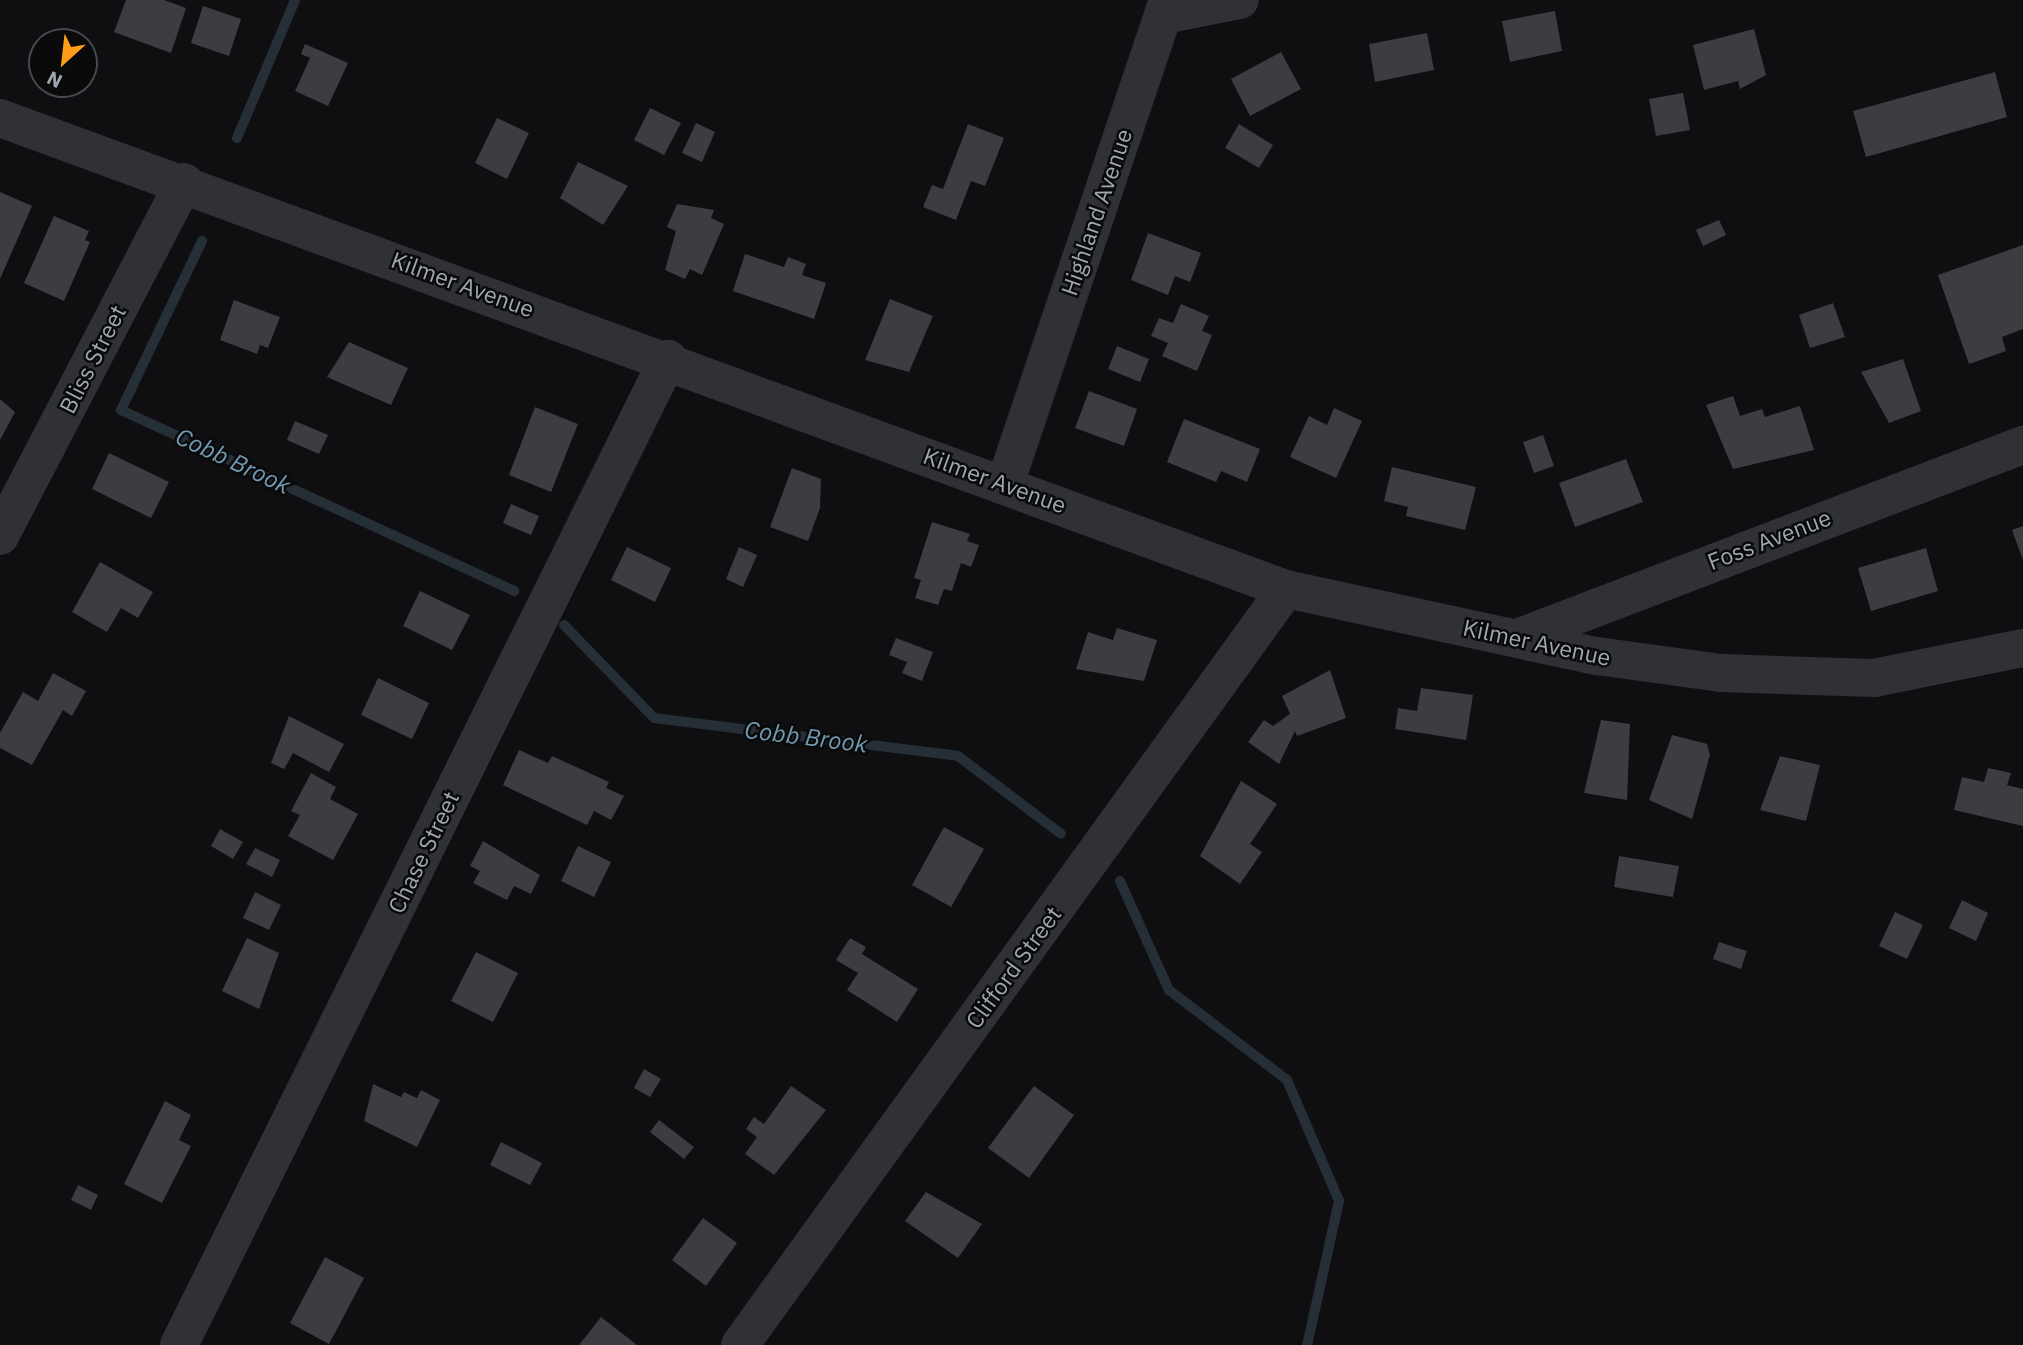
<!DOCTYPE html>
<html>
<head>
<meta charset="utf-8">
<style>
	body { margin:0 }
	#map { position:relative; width:2023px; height:1345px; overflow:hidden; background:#0f0f11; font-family:"IBM Plex Sans",sans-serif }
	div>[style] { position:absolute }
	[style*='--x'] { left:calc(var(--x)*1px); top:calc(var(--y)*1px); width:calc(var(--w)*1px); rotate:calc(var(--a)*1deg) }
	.stream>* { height:10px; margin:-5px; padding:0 5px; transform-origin:5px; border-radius:5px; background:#252f35 }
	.building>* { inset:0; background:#3b3d41 }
	.minor>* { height:38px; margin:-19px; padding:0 19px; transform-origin:19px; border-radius:19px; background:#303136 }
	span { translate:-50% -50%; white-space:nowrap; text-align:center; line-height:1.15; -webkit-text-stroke:5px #0a0a0b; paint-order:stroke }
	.street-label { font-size:23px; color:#9fa7b3 }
	.water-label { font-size:24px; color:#729ab2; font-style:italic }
	.north { position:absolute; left:28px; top:28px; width:70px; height:70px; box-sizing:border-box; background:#0a0a0b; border:2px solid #46494e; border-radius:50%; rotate:207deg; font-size:19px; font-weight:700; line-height:28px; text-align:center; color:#9fa7b3 }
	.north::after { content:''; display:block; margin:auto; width:24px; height:32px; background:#ff9c18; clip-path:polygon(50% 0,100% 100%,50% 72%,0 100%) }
</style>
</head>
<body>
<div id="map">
	<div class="stream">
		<i style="--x:237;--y:138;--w:150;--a:-67.2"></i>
		<i style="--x:202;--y:241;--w:187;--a:115.6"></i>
		<i style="--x:121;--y:410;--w:433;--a:24.7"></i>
		<i style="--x:564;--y:625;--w:129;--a:45.9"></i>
		<i style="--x:654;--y:718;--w:306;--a:7.1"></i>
		<i style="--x:958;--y:756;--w:129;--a:37.1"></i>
		<i style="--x:1120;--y:881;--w:120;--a:65.8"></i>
		<i style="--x:1169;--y:990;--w:148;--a:37.3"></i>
		<i style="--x:1287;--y:1080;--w:132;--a:66.7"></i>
		<i style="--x:1339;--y:1201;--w:148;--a:102.5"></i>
	</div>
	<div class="building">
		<i style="clip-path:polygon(126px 0,164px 0,186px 8px,171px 53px,114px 32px)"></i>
		<i style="clip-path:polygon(203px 6px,241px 19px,229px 56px,191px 43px)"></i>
		<i style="clip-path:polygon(1555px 11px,1562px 51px,1510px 62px,1502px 21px)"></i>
		<i style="clip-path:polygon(1754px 29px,1766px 75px,1740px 89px,1738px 81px,1704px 90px,1693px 45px)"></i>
		<i style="clip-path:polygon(1427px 33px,1434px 70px,1375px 82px,1369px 44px)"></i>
		<i style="clip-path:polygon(305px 44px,348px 63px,328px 106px,295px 91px,310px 58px,301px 54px)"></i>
		<i style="clip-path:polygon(1281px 52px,1301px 89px,1250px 116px,1231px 79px)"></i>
		<i style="clip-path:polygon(1995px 72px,2007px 117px,1866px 157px,1853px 111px)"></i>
		<i style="clip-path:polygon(1683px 93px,1690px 130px,1656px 136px,1649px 99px)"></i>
		<i style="clip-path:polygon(650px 108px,681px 123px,664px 155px,634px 140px)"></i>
		<i style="clip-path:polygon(497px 118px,529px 133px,507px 179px,475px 163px)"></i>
		<i style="clip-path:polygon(696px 123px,715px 132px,702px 162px,682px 153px)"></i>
		<i style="clip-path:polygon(968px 124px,1004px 138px,985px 186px,971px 181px,956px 220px,923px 207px,932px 185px,943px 189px)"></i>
		<i style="clip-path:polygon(1239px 124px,1273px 145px,1259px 168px,1225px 148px)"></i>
		<i style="clip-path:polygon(578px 162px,628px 186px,603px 225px,560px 198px)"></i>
		<i style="clip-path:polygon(0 192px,32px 206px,0 279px)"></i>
		<i style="clip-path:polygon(677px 204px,714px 210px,711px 218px,724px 224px,702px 275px,690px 269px,685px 279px,665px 270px,676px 231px,667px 227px)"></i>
		<i style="clip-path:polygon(54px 216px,89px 231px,85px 240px,90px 242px,64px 301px,24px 283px)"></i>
		<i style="clip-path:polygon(1719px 220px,1726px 235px,1703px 246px,1696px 230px)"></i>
		<i style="clip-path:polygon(1148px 233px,1201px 253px,1190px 282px,1175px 276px,1168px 295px,1131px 280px)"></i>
		<i style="clip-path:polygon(2023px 245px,2023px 329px,2002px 337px,2006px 351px,1969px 364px,1938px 275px)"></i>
		<i style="clip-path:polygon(745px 254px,784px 267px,788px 257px,806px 264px,802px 275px,826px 283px,814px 319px,733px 291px)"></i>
		<i style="clip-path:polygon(890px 299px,933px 316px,909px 372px,865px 360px)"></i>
		<i style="clip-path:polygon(234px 300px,280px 317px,268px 348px,260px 345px,257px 354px,220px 340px)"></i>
		<i style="clip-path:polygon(1833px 303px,1845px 337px,1810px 348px,1799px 315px)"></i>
		<i style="clip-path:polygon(1181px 304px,1209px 316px,1202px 331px,1212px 335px,1197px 371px,1162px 356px,1168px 343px,1151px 336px,1159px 318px,1173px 323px)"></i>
		<i style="clip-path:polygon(349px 342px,408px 368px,391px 405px,327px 377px)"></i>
		<i style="clip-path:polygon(1117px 346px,1149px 359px,1140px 382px,1108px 369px)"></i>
		<i style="clip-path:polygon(1903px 359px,1921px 411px,1889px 423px,1861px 372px)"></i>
		<i style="clip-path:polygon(1089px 391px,1137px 409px,1124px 446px,1075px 428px)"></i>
		<i style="clip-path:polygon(1733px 396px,1740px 416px,1762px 409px,1765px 417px,1800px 406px,1814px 450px,1733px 469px,1706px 405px)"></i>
		<i style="clip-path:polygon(0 399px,15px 412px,0 440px)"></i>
		<i style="clip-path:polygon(535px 407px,578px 424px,551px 492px,509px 475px)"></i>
		<i style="clip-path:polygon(1334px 408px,1362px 421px,1336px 478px,1290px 457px,1309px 416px,1327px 425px)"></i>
		<i style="clip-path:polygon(1184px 419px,1260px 449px,1247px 482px,1221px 471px,1216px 482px,1167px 462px)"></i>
		<i style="clip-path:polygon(295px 421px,328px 435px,319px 454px,287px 440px)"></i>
		<i style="clip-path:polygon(1543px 435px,1554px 466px,1534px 473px,1523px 442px)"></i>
		<i style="clip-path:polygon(109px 453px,169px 482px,151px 518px,92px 489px)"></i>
		<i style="clip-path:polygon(1626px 459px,1643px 502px,1575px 527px,1559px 483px)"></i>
		<i style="clip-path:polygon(1392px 467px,1476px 487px,1465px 530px,1406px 516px,1408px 507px,1384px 501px)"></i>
		<i style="clip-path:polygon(792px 468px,821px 479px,820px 508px,808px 541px,770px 527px)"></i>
		<i style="clip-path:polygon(511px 504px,539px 516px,531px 535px,503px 523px)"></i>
		<i style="clip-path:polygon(932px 522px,970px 534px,967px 541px,979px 545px,971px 567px,961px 563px,952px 591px,944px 589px,938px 605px,915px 598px,921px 580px,914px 578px)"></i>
		<i style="clip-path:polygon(2023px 526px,2023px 560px,2012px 530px)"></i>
		<i style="clip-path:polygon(627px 547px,671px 568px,655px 602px,611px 580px)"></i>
		<i style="clip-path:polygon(739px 547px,757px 555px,743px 587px,726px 579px)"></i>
		<i style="clip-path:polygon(1926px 548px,1938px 591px,1871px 611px,1858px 568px)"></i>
		<i style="clip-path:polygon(100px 562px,153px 592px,138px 618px,121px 608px,107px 632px,72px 612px)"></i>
		<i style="clip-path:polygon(420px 591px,470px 615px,452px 650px,403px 626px)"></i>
		<i style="clip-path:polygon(1117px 628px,1157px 640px,1144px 681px,1076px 669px,1088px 632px,1113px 640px)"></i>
		<i style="clip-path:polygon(896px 638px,933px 652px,922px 681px,902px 673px,907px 662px,889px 655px)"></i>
		<i style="clip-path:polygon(1330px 670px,1346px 718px,1297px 736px,1295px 731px,1279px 764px,1248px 742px,1264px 720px,1273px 726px,1290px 714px,1282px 696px)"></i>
		<i style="clip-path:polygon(53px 673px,86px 691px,72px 716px,63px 710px,32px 765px,0 748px,0 733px,23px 692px,38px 701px)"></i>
		<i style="clip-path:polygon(378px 678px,429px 703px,412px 739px,361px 715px)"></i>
		<i style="clip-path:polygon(1421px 688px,1473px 695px,1466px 740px,1395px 729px,1398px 708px,1417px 711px)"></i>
		<i style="clip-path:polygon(289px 716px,344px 744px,329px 772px,293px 753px,284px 769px,271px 763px)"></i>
		<i style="clip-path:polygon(1601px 720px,1630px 724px,1627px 800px,1584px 793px)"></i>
		<i style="clip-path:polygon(1672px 735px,1707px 744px,1710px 755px,1692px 819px,1649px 800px)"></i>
		<i style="clip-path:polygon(519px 750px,548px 763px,552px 756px,609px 782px,606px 788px,624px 796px,611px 820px,594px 811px,587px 825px,503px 785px)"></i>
		<i style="clip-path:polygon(1780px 756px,1820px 765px,1806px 821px,1760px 810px)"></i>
		<i style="clip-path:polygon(1988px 768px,2011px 773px,2007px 785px,2023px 789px,2023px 826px,1954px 810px,1962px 777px,1984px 782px)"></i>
		<i style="clip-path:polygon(311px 773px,336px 787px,330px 799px,358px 814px,333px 860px,288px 836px,300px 815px,291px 811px)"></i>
		<i style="clip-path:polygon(1241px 781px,1277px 804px,1250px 844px,1262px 852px,1240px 884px,1200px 856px)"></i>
		<i style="clip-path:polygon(944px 827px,984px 849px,951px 907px,912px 885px)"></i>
		<i style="clip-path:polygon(220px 829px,243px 842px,233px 859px,211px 846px)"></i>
		<i style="clip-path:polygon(483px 841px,540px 875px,531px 894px,514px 886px,507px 900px,473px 883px,480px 871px,470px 866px)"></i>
		<i style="clip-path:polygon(578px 846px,611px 862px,594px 897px,561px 881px)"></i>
		<i style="clip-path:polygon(255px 848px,280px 860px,272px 877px,246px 864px)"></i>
		<i style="clip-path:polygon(1619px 856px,1679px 866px,1673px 897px,1614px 887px)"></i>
		<i style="clip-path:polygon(255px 892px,281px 905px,269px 930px,243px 918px)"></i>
		<i style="clip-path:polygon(1962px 900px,1988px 913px,1976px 941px,1949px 928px)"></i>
		<i style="clip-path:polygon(1895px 912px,1923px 925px,1907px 959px,1879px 946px)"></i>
		<i style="clip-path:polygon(247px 938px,279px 953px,259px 1009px,222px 991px)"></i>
		<i style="clip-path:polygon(850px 938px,866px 947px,862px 954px,918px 989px,897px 1022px,847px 990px,858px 973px,836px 960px)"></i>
		<i style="clip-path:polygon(1719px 942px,1747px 951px,1741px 969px,1713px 959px)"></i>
		<i style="clip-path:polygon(476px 952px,518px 973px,493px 1022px,451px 1001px)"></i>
		<i style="clip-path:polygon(644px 1069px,661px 1079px,650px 1097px,634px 1088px)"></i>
		<i style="clip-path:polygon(373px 1084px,401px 1097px,404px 1092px,417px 1098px,421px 1090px,440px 1100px,417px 1147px,364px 1121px)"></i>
		<i style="clip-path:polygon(791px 1086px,826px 1110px,774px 1175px,745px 1154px,757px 1137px,746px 1129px,754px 1117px,764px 1124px)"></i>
		<i style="clip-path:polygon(1034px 1086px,1074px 1115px,1029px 1178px,988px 1148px)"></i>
		<i style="clip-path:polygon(165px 1101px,191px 1115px,179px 1140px,191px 1146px,162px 1203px,124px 1184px)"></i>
		<i style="clip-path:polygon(659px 1120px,694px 1147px,684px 1159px,650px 1132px)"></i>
		<i style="clip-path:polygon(501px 1142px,542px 1163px,530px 1185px,490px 1165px)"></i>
		<i style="clip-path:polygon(78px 1185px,98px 1195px,91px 1210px,71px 1200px)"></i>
		<i style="clip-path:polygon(926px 1192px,982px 1224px,958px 1258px,905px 1221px)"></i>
		<i style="clip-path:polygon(703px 1218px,737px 1243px,706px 1286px,672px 1260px)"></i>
		<i style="clip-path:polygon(325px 1257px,364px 1278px,329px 1344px,290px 1323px)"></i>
		<i style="clip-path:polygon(601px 1317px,637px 1345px,579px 1345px)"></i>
	</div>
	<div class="minor">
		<i style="--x:1163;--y:15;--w:78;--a:-11"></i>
		<i style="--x:0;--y:118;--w:1370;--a:20.12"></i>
		<i style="--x:1286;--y:589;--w:318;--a:12.2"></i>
		<i style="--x:1597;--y:656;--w:125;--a:7.8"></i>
		<i style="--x:1721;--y:673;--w:153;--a:1.9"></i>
		<i style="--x:1874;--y:678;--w:152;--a:-11.4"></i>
		<i style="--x:1005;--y:484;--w:511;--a:-71.39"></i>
		<i style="--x:0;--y:536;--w:399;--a:-62.5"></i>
		<i style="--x:1517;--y:638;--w:542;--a:-20.88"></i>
		<i style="--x:179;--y:1345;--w:1101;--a:-63.62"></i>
		<i style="--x:740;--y:1345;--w:933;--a:-54.16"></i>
	</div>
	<div class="street-label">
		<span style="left:1096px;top:212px;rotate:-71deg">Highland Avenue</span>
		<span style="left:463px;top:284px;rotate:20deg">Kilmer Avenue</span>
		<span style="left:92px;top:359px;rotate:-63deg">Bliss Street</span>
		<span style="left:995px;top:480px;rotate:20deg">Kilmer Avenue</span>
		<span style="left:1769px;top:539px;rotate:-21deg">Foss Avenue</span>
		<span style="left:1537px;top:642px;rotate:12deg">Kilmer Avenue</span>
		<span style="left:423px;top:852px;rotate:-64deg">Chase Street</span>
		<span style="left:1013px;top:967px;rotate:-54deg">Clifford Street</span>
	</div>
	<div class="water-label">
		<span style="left:233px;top:461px;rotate:25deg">Cobb Brook</span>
		<span style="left:806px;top:737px;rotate:7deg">Cobb Brook</span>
	</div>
	<div class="north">N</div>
</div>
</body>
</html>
